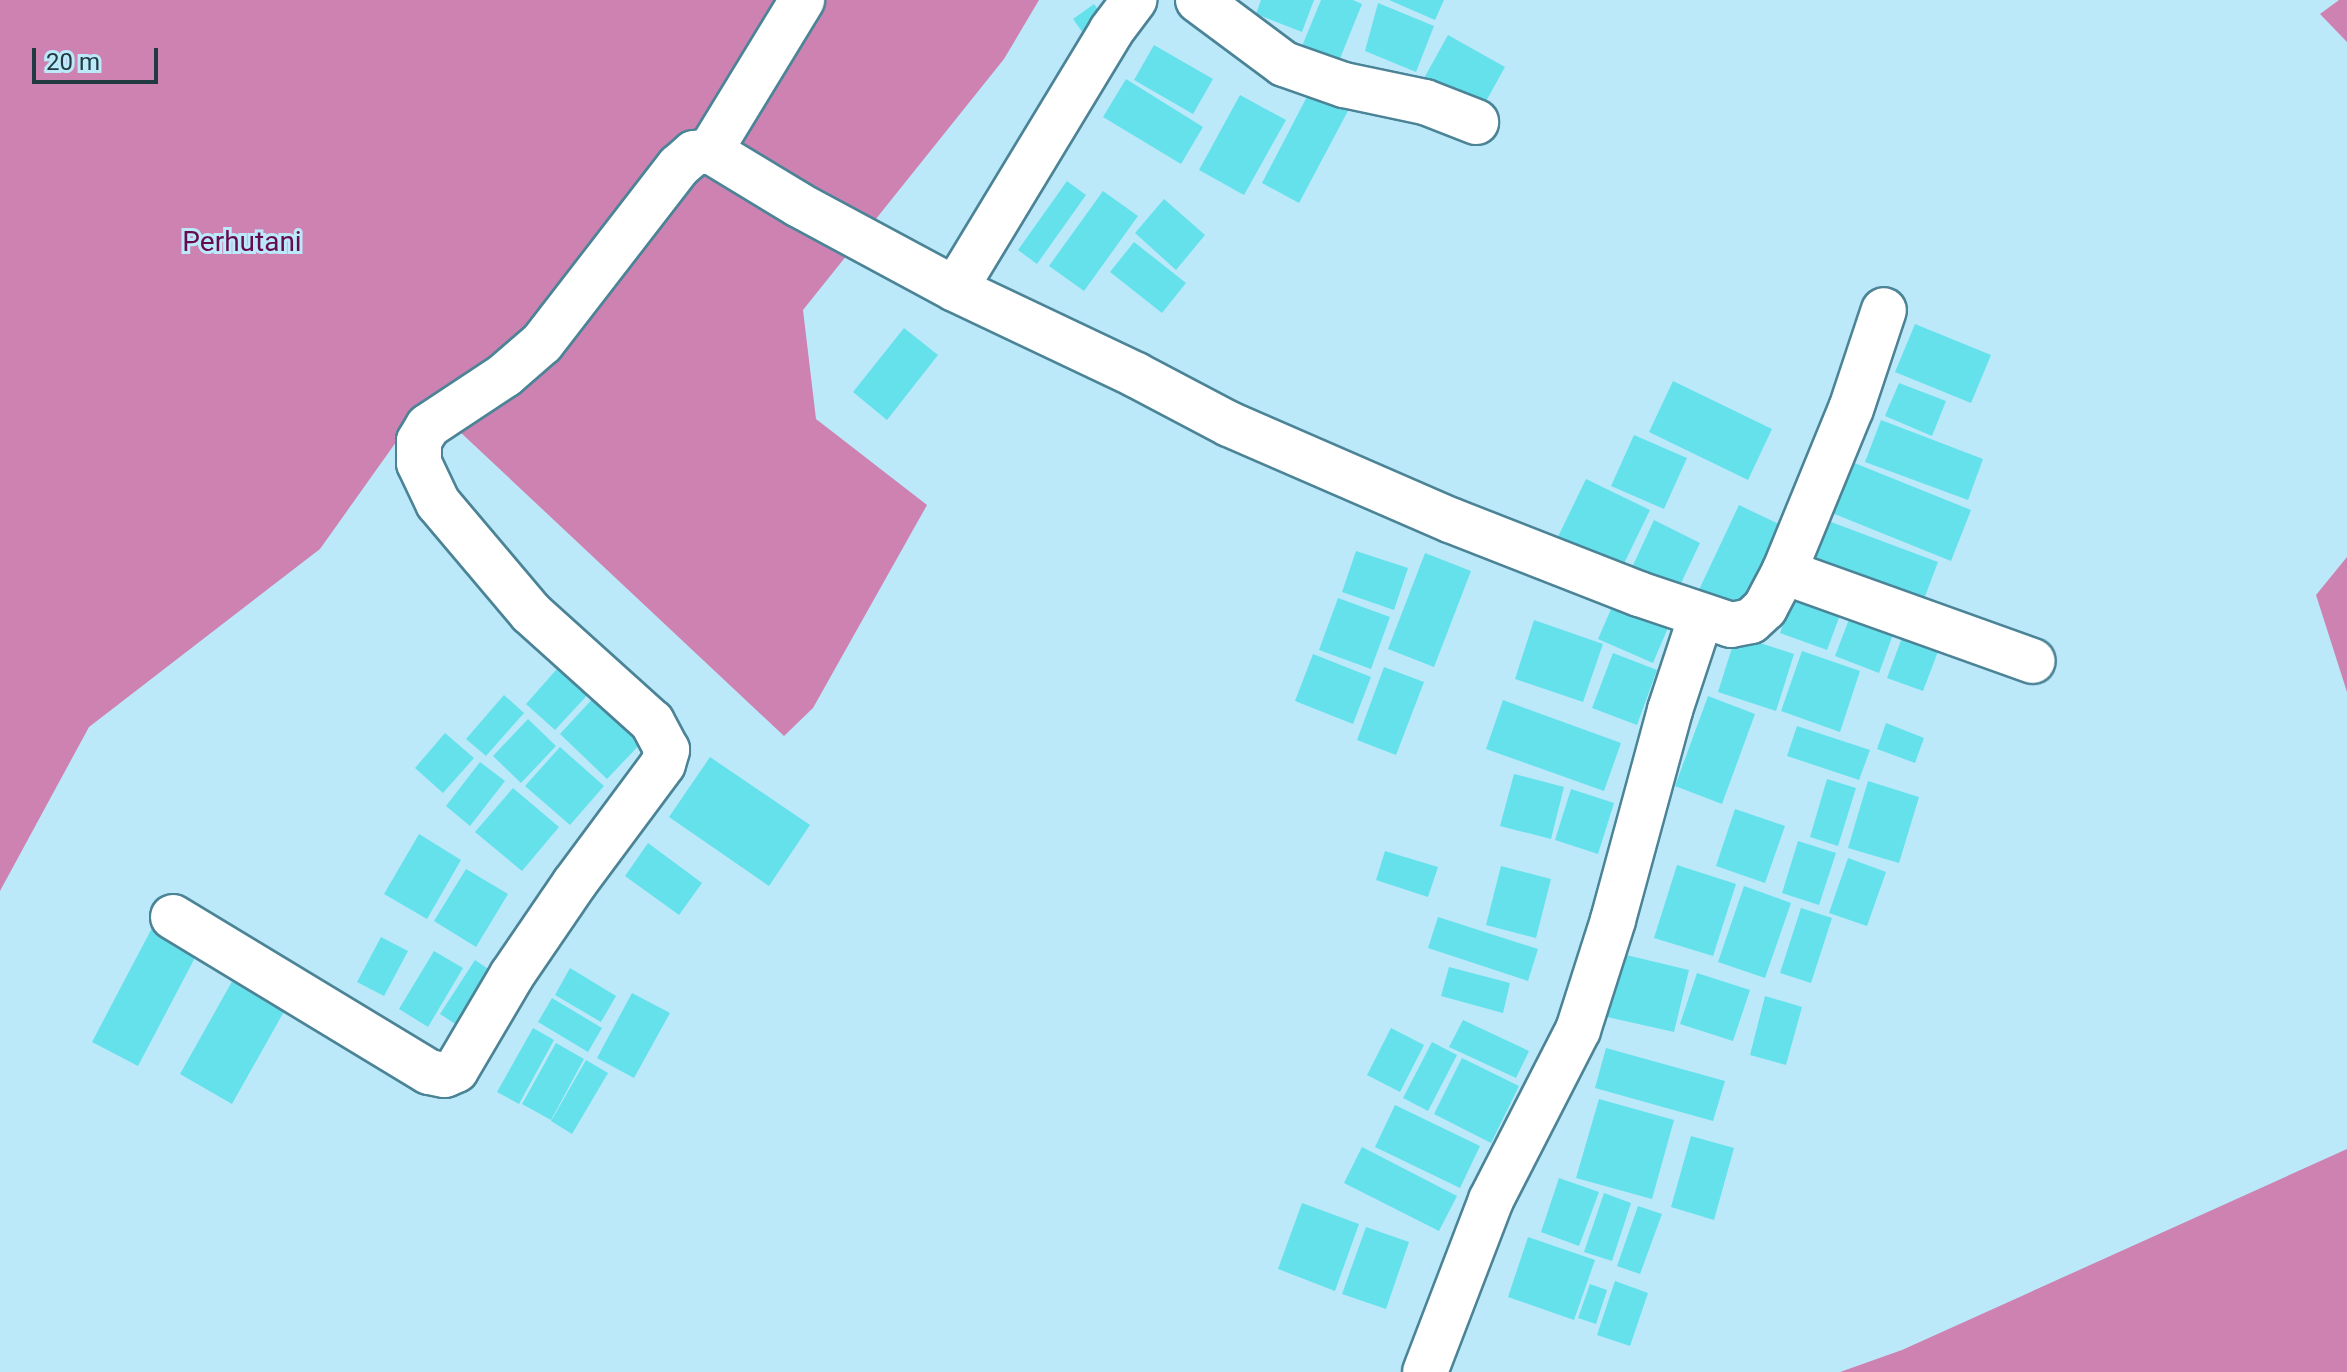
<!DOCTYPE html>
<html>
<head>
<meta charset="utf-8">
<style>
	body { margin:0 }
	#map { position:relative; width:2347px; height:1372px; overflow:hidden; background:#bbe9fa; font-family:Roboto,sans-serif }
	div>[style] { position:absolute }
	[style*='--x'] { left:calc(var(--x)*1px); top:calc(var(--y)*1px); width:calc(var(--w)*1px); rotate:calc(var(--a)*1deg) }
	.forest>* { inset:0; background:#cd82b1 }
	.building>* { inset:0; background:#65e1eb }
	.roads { filter:drop-shadow(2px 0 #4c8497) drop-shadow(-2px 0 #4c8497) drop-shadow(0 2px #4c8497) drop-shadow(0 -2px #4c8497) }
	.minor>* { height:44px; margin:-22px; padding:0 22px; transform-origin:22px; border-radius:22px; background:#fff }
	span { translate:-50% -50%; white-space:nowrap; text-align:center; line-height:1.15; -webkit-text-stroke:6px #bbe9fa; paint-order:stroke }
	.park-label { font-size:28px; color:#670a4e }
	.scale { position:absolute; left:32px; top:48px; width:126px; height:36px; box-sizing:border-box; border:4px solid #213941; border-top:0; padding-left:10px; font-size:24px; line-height:28px; white-space:nowrap; color:#213941; -webkit-text-stroke:6px #bbe9fa; paint-order:stroke }
</style>
</head>
<body>
<div id="map">
	<div class="forest">
		<i style="clip-path:polygon(0 0,1039px 0,1004px 59px,803px 310px,816px 419px,927px 505px,813px 708px,784px 736px,426px 400px,320px 549px,89px 727px,0 891px)"></i>
		<i style="clip-path:polygon(2339px 0,2347px 0,2347px 42px,2320px 14px)"></i>
		<i style="clip-path:polygon(2347px 557px,2347px 692px,2316px 595px)"></i>
		<i style="clip-path:polygon(2347px 1149px,2347px 1372px,1840px 1372px,1902px 1350px)"></i>
	</div>
	<div class="building">
		<i style="clip-path:polygon(1261px 0,1314px 0,1302px 32px,1256px 14px)"></i>
		<i style="clip-path:polygon(1321px 0,1353px 0,1362px 4px,1337px 66px,1300px 51px)"></i>
		<i style="clip-path:polygon(1389px 0,1444px 0,1435px 20px)"></i>
		<i style="clip-path:polygon(1378px 3px,1434px 26px,1416px 72px,1365px 51px)"></i>
		<i style="clip-path:polygon(1094px 4px,1109px 24px,1088px 40px,1073px 19px)"></i>
		<i style="clip-path:polygon(1448px 35px,1505px 67px,1480px 112px,1423px 80px)"></i>
		<i style="clip-path:polygon(1154px 45px,1213px 79px,1193px 114px,1134px 80px)"></i>
		<i style="clip-path:polygon(1126px 79px,1203px 127px,1181px 164px,1103px 117px)"></i>
		<i style="clip-path:polygon(1312px 87px,1350px 107px,1299px 203px,1262px 183px)"></i>
		<i style="clip-path:polygon(1240px 95px,1286px 120px,1244px 195px,1199px 170px)"></i>
		<i style="clip-path:polygon(1067px 181px,1086px 195px,1037px 264px,1018px 250px)"></i>
		<i style="clip-path:polygon(1103px 191px,1138px 216px,1084px 291px,1049px 266px)"></i>
		<i style="clip-path:polygon(1164px 199px,1205px 235px,1176px 270px,1135px 233px)"></i>
		<i style="clip-path:polygon(1134px 242px,1186px 283px,1162px 313px,1110px 272px)"></i>
		<i style="clip-path:polygon(1915px 324px,1991px 355px,1971px 403px,1895px 372px)"></i>
		<i style="clip-path:polygon(904px 328px,938px 355px,887px 420px,853px 392px)"></i>
		<i style="clip-path:polygon(1673px 381px,1772px 429px,1748px 480px,1649px 432px)"></i>
		<i style="clip-path:polygon(1899px 383px,1946px 401px,1932px 436px,1885px 416px)"></i>
		<i style="clip-path:polygon(1881px 420px,1983px 459px,1968px 500px,1865px 462px)"></i>
		<i style="clip-path:polygon(1634px 435px,1687px 458px,1664px 509px,1611px 486px)"></i>
		<i style="clip-path:polygon(1852px 462px,1971px 510px,1951px 561px,1832px 513px)"></i>
		<i style="clip-path:polygon(1586px 479px,1650px 510px,1618px 576px,1554px 545px)"></i>
		<i style="clip-path:polygon(1739px 505px,1783px 526px,1741px 614px,1697px 594px)"></i>
		<i style="clip-path:polygon(1823px 519px,1938px 562px,1918px 615px,1804px 571px)"></i>
		<i style="clip-path:polygon(1654px 520px,1700px 543px,1674px 598px,1628px 576px)"></i>
		<i style="clip-path:polygon(1356px 551px,1408px 568px,1394px 610px,1342px 592px)"></i>
		<i style="clip-path:polygon(1425px 553px,1471px 571px,1434px 667px,1388px 649px)"></i>
		<i style="clip-path:polygon(1799px 581px,1846px 599px,1827px 650px,1780px 633px)"></i>
		<i style="clip-path:polygon(1338px 598px,1390px 617px,1371px 669px,1319px 650px)"></i>
		<i style="clip-path:polygon(1615px 600px,1670px 623px,1653px 663px,1598px 639px)"></i>
		<i style="clip-path:polygon(1856px 601px,1899px 618px,1879px 673px,1835px 656px)"></i>
		<i style="clip-path:polygon(1909px 619px,1945px 633px,1923px 691px,1887px 678px)"></i>
		<i style="clip-path:polygon(1534px 620px,1603px 644px,1583px 702px,1515px 679px)"></i>
		<i style="clip-path:polygon(1736px 635px,1794px 654px,1776px 711px,1718px 692px)"></i>
		<i style="clip-path:polygon(1802px 651px,1860px 671px,1840px 732px,1781px 711px)"></i>
		<i style="clip-path:polygon(1613px 653px,1657px 670px,1637px 725px,1592px 708px)"></i>
		<i style="clip-path:polygon(1313px 654px,1371px 677px,1353px 724px,1295px 701px)"></i>
		<i style="clip-path:polygon(564px 661px,593px 689px,555px 730px,526px 704px)"></i>
		<i style="clip-path:polygon(1384px 667px,1424px 682px,1396px 755px,1357px 740px)"></i>
		<i style="clip-path:polygon(504px 695px,524px 713px,486px 756px,466px 739px)"></i>
		<i style="clip-path:polygon(596px 695px,644px 740px,607px 779px,560px 734px)"></i>
		<i style="clip-path:polygon(1708px 696px,1755px 714px,1722px 804px,1675px 786px)"></i>
		<i style="clip-path:polygon(1503px 700px,1621px 743px,1604px 791px,1486px 749px)"></i>
		<i style="clip-path:polygon(528px 719px,556px 746px,521px 783px,493px 756px)"></i>
		<i style="clip-path:polygon(1886px 723px,1924px 738px,1915px 763px,1877px 749px)"></i>
		<i style="clip-path:polygon(1797px 726px,1870px 750px,1859px 780px,1787px 756px)"></i>
		<i style="clip-path:polygon(445px 733px,474px 758px,443px 793px,415px 768px)"></i>
		<i style="clip-path:polygon(560px 747px,604px 786px,570px 825px,525px 786px)"></i>
		<i style="clip-path:polygon(710px 757px,810px 825px,769px 886px,669px 817px)"></i>
		<i style="clip-path:polygon(480px 762px,505px 781px,470px 826px,446px 806px)"></i>
		<i style="clip-path:polygon(1514px 774px,1564px 787px,1551px 839px,1500px 826px)"></i>
		<i style="clip-path:polygon(1827px 779px,1856px 788px,1838px 846px,1810px 837px)"></i>
		<i style="clip-path:polygon(1868px 781px,1919px 797px,1899px 863px,1848px 848px)"></i>
		<i style="clip-path:polygon(513px 788px,559px 827px,522px 871px,475px 832px)"></i>
		<i style="clip-path:polygon(1571px 789px,1614px 803px,1598px 854px,1555px 840px)"></i>
		<i style="clip-path:polygon(1735px 809px,1785px 826px,1765px 883px,1716px 866px)"></i>
		<i style="clip-path:polygon(419px 834px,461px 860px,427px 919px,384px 894px)"></i>
		<i style="clip-path:polygon(1798px 841px,1836px 853px,1819px 905px,1782px 893px)"></i>
		<i style="clip-path:polygon(648px 843px,702px 883px,679px 915px,625px 876px)"></i>
		<i style="clip-path:polygon(1385px 851px,1438px 867px,1428px 897px,1376px 880px)"></i>
		<i style="clip-path:polygon(1848px 858px,1886px 872px,1867px 926px,1829px 913px)"></i>
		<i style="clip-path:polygon(1677px 865px,1736px 884px,1713px 956px,1654px 938px)"></i>
		<i style="clip-path:polygon(1501px 866px,1551px 879px,1536px 938px,1486px 925px)"></i>
		<i style="clip-path:polygon(466px 869px,508px 894px,476px 947px,434px 921px)"></i>
		<i style="clip-path:polygon(1744px 886px,1791px 903px,1765px 978px,1718px 962px)"></i>
		<i style="clip-path:polygon(1801px 908px,1832px 918px,1811px 983px,1780px 973px)"></i>
		<i style="clip-path:polygon(1438px 917px,1538px 949px,1528px 981px,1428px 948px)"></i>
		<i style="clip-path:polygon(152px 928px,198px 952px,138px 1066px,92px 1042px)"></i>
		<i style="clip-path:polygon(381px 937px,408px 951px,384px 996px,357px 982px)"></i>
		<i style="clip-path:polygon(434px 951px,463px 968px,428px 1027px,399px 1009px)"></i>
		<i style="clip-path:polygon(1622px 954px,1689px 970px,1674px 1032px,1607px 1017px)"></i>
		<i style="clip-path:polygon(475px 960px,500px 977px,466px 1031px,440px 1014px)"></i>
		<i style="clip-path:polygon(243px 962px,295px 992px,232px 1104px,180px 1074px)"></i>
		<i style="clip-path:polygon(1449px 967px,1510px 983px,1503px 1013px,1441px 996px)"></i>
		<i style="clip-path:polygon(570px 968px,616px 996px,601px 1022px,555px 995px)"></i>
		<i style="clip-path:polygon(1697px 973px,1750px 990px,1733px 1041px,1680px 1024px)"></i>
		<i style="clip-path:polygon(632px 993px,670px 1013px,634px 1078px,597px 1058px)"></i>
		<i style="clip-path:polygon(1765px 996px,1802px 1007px,1786px 1065px,1750px 1055px)"></i>
		<i style="clip-path:polygon(552px 998px,602px 1028px,588px 1052px,538px 1022px)"></i>
		<i style="clip-path:polygon(1463px 1020px,1529px 1051px,1516px 1078px,1449px 1047px)"></i>
		<i style="clip-path:polygon(533px 1028px,554px 1040px,519px 1104px,497px 1092px)"></i>
		<i style="clip-path:polygon(1391px 1028px,1424px 1045px,1400px 1092px,1367px 1075px)"></i>
		<i style="clip-path:polygon(1432px 1042px,1457px 1055px,1428px 1111px,1403px 1098px)"></i>
		<i style="clip-path:polygon(556px 1043px,584px 1059px,551px 1120px,522px 1104px)"></i>
		<i style="clip-path:polygon(1606px 1048px,1725px 1081px,1713px 1121px,1595px 1088px)"></i>
		<i style="clip-path:polygon(1462px 1058px,1519px 1086px,1491px 1143px,1434px 1114px)"></i>
		<i style="clip-path:polygon(586px 1060px,608px 1073px,572px 1134px,551px 1121px)"></i>
		<i style="clip-path:polygon(1599px 1099px,1674px 1120px,1652px 1199px,1576px 1178px)"></i>
		<i style="clip-path:polygon(1395px 1105px,1480px 1146px,1460px 1188px,1375px 1147px)"></i>
		<i style="clip-path:polygon(1691px 1136px,1734px 1148px,1714px 1220px,1671px 1207px)"></i>
		<i style="clip-path:polygon(1362px 1147px,1457px 1196px,1439px 1231px,1344px 1183px)"></i>
		<i style="clip-path:polygon(1559px 1178px,1599px 1192px,1579px 1246px,1541px 1232px)"></i>
		<i style="clip-path:polygon(1604px 1193px,1631px 1203px,1612px 1261px,1584px 1252px)"></i>
		<i style="clip-path:polygon(1302px 1203px,1359px 1224px,1335px 1291px,1278px 1269px)"></i>
		<i style="clip-path:polygon(1638px 1206px,1662px 1214px,1640px 1274px,1617px 1266px)"></i>
		<i style="clip-path:polygon(1366px 1227px,1409px 1242px,1386px 1309px,1342px 1294px)"></i>
		<i style="clip-path:polygon(1528px 1237px,1595px 1260px,1574px 1320px,1508px 1297px)"></i>
		<i style="clip-path:polygon(1615px 1281px,1648px 1293px,1630px 1346px,1597px 1335px)"></i>
		<i style="clip-path:polygon(1590px 1284px,1607px 1290px,1596px 1324px,1578px 1318px)"></i>
	</div>
	<div class="roads">
		<div class="minor">
			<i style="--x:1198;--y:0;--w:107;--a:36.7"></i>
			<i style="--x:1284;--y:64;--w:64;--a:19.3"></i>
			<i style="--x:1344;--y:85;--w:83;--a:11.9"></i>
			<i style="--x:1425;--y:102;--w:55;--a:21.4"></i>
			<i style="--x:710;--y:151;--w:177;--a:-58.6"></i>
			<i style="--x:955;--y:289;--w:301;--a:-58.8"></i>
			<i style="--x:1111;--y:31;--w:39;--a:-53"></i>
			<i style="--x:1784;--y:572;--w:264;--a:19.7"></i>
			<i style="--x:173;--y:917;--w:299;--a:31.2"></i>
			<i style="--x:429;--y:1072;--w:16;--a:11"></i>
			<i style="--x:445;--y:1075;--w:12;--a:-24"></i>
			<i style="--x:456;--y:1070;--w:110;--a:-59.5"></i>
			<i style="--x:512;--y:975;--w:110;--a:-55.7"></i>
			<i style="--x:574;--y:884;--w:149;--a:-53.4"></i>
			<i style="--x:663;--y:764;--w:15;--a:-74"></i>
			<i style="--x:667;--y:750;--w:32;--a:-118"></i>
			<i style="--x:652;--y:722;--w:163;--a:-138"></i>
			<i style="--x:531;--y:613;--w:144;--a:-130.2"></i>
			<i style="--x:438;--y:503;--w:44;--a:-115.4"></i>
			<i style="--x:419;--y:463;--w:22;--a:-90"></i>
			<i style="--x:419;--y:441;--w:17;--a:-59"></i>
			<i style="--x:428;--y:426;--w:92;--a:-33.5"></i>
			<i style="--x:505;--y:375;--w:49;--a:-40.9"></i>
			<i style="--x:542;--y:343;--w:224;--a:-52.3"></i>
			<i style="--x:679;--y:166;--w:20;--a:-41"></i>
			<i style="--x:694;--y:153;--w:16;--a:-7"></i>
			<i style="--x:710;--y:151;--w:104;--a:31.2"></i>
			<i style="--x:799;--y:205;--w:177;--a:28.3"></i>
			<i style="--x:955;--y:289;--w:200;--a:25.4"></i>
			<i style="--x:1136;--y:375;--w:105;--a:27.8"></i>
			<i style="--x:1229;--y:424;--w:241;--a:23.5"></i>
			<i style="--x:1450;--y:520;--w:203;--a:21.4"></i>
			<i style="--x:1639;--y:594;--w:97;--a:18.6"></i>
			<i style="--x:1731;--y:625;--w:20;--a:-11"></i>
			<i style="--x:1751;--y:621;--w:19;--a:-43"></i>
			<i style="--x:1765;--y:608;--w:41;--a:-62.2"></i>
			<i style="--x:1784;--y:572;--w:176;--a:-67.7"></i>
			<i style="--x:1851;--y:409;--w:104;--a:-71.6"></i>
			<i style="--x:1425;--y:1372;--w:184;--a:-69"></i>
			<i style="--x:1491;--y:1200;--w:191;--a:-62.9"></i>
			<i style="--x:1578;--y:1030;--w:115;--a:-72.3"></i>
			<i style="--x:1613;--y:920;--w:218;--a:-74.8"></i>
			<i style="--x:1670;--y:710;--w:99;--a:-71.7"></i>
		</div>
	</div>
	<div class="park-label">
		<span style="left:242px;top:242px">Perhutani</span>
	</div>
	<div class="scale">20 m</div>
</div>
</body>
</html>
